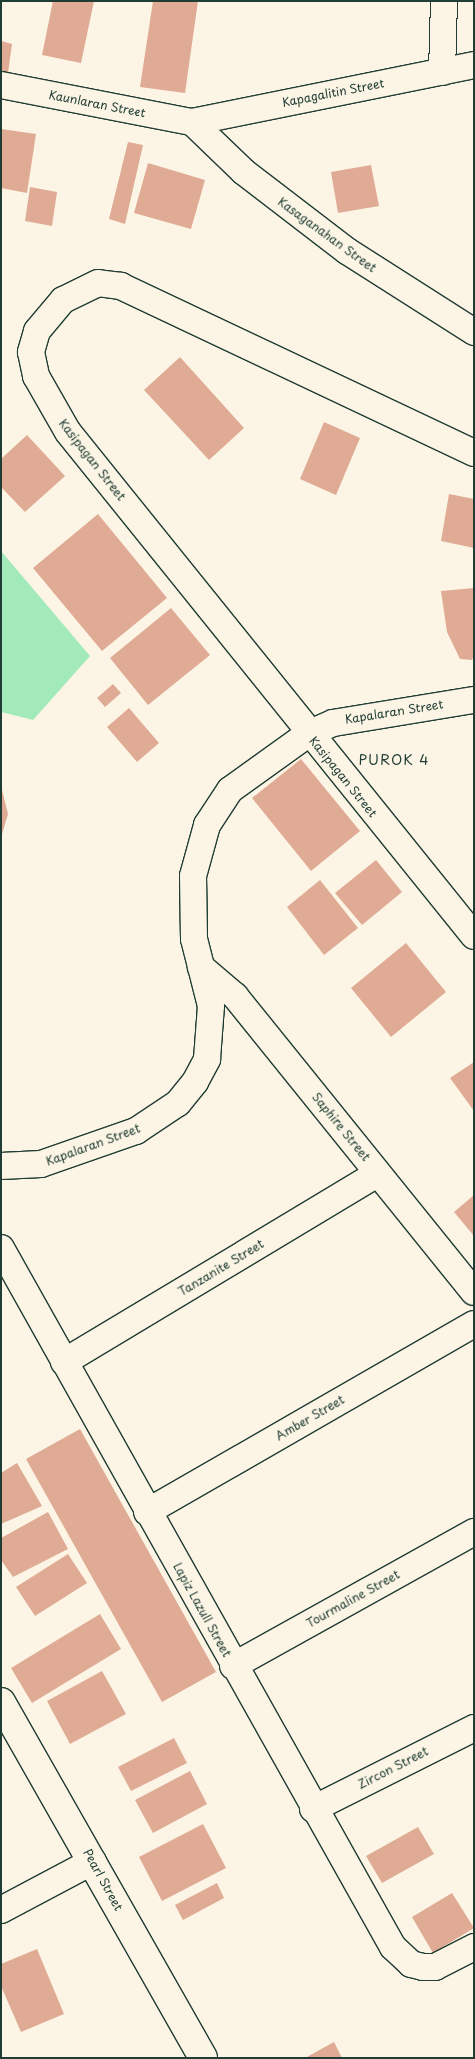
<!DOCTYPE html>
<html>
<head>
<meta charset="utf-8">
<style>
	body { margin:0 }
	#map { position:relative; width:475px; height:2059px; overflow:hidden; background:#fcf5e5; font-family:"Playpen Sans",sans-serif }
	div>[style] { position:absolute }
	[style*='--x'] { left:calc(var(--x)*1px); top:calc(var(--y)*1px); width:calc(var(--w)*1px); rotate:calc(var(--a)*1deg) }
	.green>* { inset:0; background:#a2eab9 }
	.building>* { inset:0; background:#e0ab95 }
	.roads { filter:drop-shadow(1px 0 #1f3d34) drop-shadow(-1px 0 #1f3d34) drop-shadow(0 1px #1f3d34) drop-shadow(0 -1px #1f3d34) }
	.street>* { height:26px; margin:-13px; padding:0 13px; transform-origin:13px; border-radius:13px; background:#fcf5e5 }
	.secondary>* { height:28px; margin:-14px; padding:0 14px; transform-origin:14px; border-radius:14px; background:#fcf5e5 }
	span { translate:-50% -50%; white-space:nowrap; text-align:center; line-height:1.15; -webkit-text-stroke:4px #fcf5e5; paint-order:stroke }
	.street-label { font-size:12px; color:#1f3d34 }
	.neighbourhood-label { font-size:14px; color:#1f3d34; letter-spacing:1px }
	.frame { position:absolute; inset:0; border:2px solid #1f3d34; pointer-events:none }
</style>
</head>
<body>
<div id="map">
	<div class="green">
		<i style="clip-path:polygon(1px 551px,90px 656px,33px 720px,1px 712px)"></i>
	</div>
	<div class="building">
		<i style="clip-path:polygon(53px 1px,94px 1px,81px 63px,42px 55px)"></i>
		<i style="clip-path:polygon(153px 1px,198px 1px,185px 93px,140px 87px)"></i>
		<i style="clip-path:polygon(1px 41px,12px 44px,8px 73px,1px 72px)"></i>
		<i style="clip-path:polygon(1px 129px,36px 134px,27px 193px,1px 188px)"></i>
		<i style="clip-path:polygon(128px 142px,143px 145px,125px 224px,109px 219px)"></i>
		<i style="clip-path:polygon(148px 163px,205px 180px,191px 229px,134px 213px)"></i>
		<i style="clip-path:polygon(371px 165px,379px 206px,338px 213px,331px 172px)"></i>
		<i style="clip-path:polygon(30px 187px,57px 192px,52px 226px,25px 221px)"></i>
		<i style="clip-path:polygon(180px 357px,244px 428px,209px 460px,144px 390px)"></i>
		<i style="clip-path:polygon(324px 422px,360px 438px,336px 495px,300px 479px)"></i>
		<i style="clip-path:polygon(27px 435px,65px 476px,25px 512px,1px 487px,1px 459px)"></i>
		<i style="clip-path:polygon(449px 494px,474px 499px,474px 548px,441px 541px)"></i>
		<i style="clip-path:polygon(98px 514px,167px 598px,102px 651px,33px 568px)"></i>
		<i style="clip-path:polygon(474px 588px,474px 655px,472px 660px,460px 659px,447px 632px,441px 591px)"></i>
		<i style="clip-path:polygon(171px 608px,210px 655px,148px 705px,110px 658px)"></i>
		<i style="clip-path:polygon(113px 684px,121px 693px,105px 707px,97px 698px)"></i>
		<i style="clip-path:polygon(129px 708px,159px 743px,137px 762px,107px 727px)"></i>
		<i style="clip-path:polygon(301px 759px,360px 831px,311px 871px,252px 798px)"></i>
		<i style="clip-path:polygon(1px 786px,8px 814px,2px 834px,1px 834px)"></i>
		<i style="clip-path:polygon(376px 860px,402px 892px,362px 925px,335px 893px)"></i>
		<i style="clip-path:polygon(320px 880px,358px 928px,324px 955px,287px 907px)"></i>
		<i style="clip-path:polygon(406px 943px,446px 992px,391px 1037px,351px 988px)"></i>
		<i style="clip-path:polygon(474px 1062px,474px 1111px,450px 1078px)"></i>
		<i style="clip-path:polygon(474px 1195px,474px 1236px,454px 1212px)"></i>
		<i style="clip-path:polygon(80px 1429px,216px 1672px,162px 1702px,26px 1459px)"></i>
		<i style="clip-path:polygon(17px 1463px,42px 1506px,1px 1524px,1px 1473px)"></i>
		<i style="clip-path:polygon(48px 1512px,68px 1549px,13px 1577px,1px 1560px,1px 1538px)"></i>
		<i style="clip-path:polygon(68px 1554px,87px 1583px,35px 1616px,16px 1587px)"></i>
		<i style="clip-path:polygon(100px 1614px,121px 1649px,32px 1703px,11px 1668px)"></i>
		<i style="clip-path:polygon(102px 1671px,126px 1714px,70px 1744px,47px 1701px)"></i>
		<i style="clip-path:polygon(174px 1738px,187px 1763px,131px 1791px,118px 1767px)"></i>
		<i style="clip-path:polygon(190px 1771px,207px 1804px,153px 1833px,135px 1800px)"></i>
		<i style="clip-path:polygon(203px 1824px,226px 1868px,162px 1901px,139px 1857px)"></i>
		<i style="clip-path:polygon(418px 1827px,434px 1854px,382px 1883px,366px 1856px)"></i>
		<i style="clip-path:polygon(217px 1883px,224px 1898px,183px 1920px,175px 1905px)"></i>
		<i style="clip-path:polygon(452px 1893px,474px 1928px,433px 1953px,412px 1917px)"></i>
		<i style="clip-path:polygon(37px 1949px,64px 2014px,21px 2032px,1px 1986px,1px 1964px)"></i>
		<i style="clip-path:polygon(334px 2042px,342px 2058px,305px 2058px)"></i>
	</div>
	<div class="roads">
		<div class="street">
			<i style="--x:442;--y:72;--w:71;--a:-88.4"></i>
			<i style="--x:1;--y:85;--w:195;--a:11"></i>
			<i style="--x:192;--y:122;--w:288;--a:-11.4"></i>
			<i style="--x:192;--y:122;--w:72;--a:43.9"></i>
			<i style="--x:244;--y:172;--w:130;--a:37.5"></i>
			<i style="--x:347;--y:251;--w:151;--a:32.5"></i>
			<i style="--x:474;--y:453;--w:391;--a:-154.7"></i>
			<i style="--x:121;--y:286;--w:23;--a:-173"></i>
			<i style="--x:98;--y:283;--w:39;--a:154"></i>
			<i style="--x:63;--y:300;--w:40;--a:130"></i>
			<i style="--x:37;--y:331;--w:22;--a:106"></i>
			<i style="--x:31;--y:352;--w:25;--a:78"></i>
			<i style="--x:36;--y:376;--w:64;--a:60.3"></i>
			<i style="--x:68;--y:432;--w:647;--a:51.15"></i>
			<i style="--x:201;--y:967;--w:45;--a:40.5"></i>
			<i style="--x:235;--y:996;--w:380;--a:51.1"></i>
			<i style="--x:1;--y:1166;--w:40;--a:-2.9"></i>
			<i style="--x:41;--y:1164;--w:101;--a:-19.2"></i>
			<i style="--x:136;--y:1131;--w:50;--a:-33.7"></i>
			<i style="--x:178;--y:1103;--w:27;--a:-51"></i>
			<i style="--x:195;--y:1082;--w:26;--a:-62"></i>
			<i style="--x:207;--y:1059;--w:53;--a:-85.7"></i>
			<i style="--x:211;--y:1006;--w:69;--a:-104.2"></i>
			<i style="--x:194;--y:939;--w:63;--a:-90.9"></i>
			<i style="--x:193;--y:876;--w:53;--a:-74.6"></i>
			<i style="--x:207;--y:825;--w:42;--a:-56.7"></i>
			<i style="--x:230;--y:790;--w:96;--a:-35.7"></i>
			<i style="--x:308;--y:734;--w:27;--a:-24"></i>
			<i style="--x:333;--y:723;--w:143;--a:-9.3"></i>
			<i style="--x:1;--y:1248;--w:801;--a:60.72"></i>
			<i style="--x:393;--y:1947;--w:25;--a:43"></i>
			<i style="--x:411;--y:1964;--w:12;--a:14"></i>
			<i style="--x:423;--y:1967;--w:12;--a:0"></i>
			<i style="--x:435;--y:1967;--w:44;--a:-27.1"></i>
			<i style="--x:64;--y:1362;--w:366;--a:-31"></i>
			<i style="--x:147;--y:1512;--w:377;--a:-29.9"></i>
			<i style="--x:233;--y:1666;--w:276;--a:-29.1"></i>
			<i style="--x:313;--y:1809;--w:180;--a:-26.7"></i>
			<i style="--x:1;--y:1910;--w:104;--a:-28"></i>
		</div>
		<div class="secondary">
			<i style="--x:1;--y:1702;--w:409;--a:60.4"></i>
		</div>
	</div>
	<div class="street-label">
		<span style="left:333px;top:93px;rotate:-11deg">Kapagalitin Street</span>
		<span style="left:97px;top:104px;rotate:11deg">Kaunlaran Street</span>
		<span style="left:327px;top:235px;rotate:36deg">Kasaganahan Street</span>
		<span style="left:92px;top:460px;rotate:52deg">Kasipagan Street</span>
		<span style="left:394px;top:712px;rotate:-9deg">Kapalaran Street</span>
		<span style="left:343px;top:777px;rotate:51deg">Kasipagan Street</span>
		<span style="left:341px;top:1127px;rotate:51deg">Saphire Street</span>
		<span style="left:93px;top:1145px;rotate:-20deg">Kapalaran Street</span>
		<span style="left:221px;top:1268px;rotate:-31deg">Tanzanite Street</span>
		<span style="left:310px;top:1418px;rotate:-30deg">Amber Street</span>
		<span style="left:353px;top:1599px;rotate:-29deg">Tourmaline Street</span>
		<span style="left:202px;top:1610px;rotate:61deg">Lapiz Lazull Street</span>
		<span style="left:393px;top:1768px;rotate:-27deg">Zircon Street</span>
		<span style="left:103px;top:1880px;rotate:61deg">Pearl Street</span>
	</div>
	<div class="neighbourhood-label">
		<span style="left:394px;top:760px">PUROK 4</span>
	</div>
	<div class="frame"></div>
</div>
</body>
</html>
